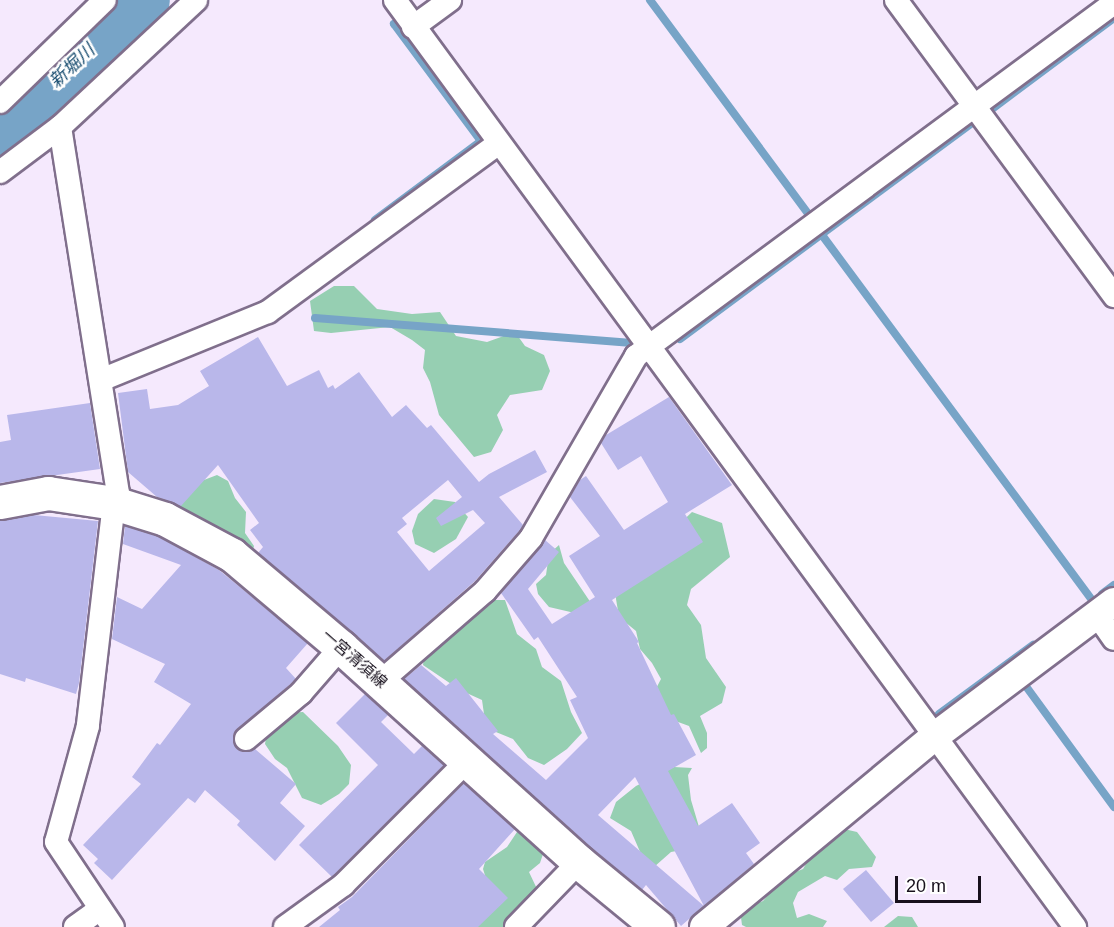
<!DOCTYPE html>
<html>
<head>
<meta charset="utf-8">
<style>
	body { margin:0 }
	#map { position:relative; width:1114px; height:927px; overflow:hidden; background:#f5e9fd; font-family:Helvetica,"Noto Sans JP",sans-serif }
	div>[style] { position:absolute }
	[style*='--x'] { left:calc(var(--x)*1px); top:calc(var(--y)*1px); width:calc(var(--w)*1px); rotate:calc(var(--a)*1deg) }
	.forest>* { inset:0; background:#96cfb2 }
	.stream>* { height:8px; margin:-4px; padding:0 4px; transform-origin:4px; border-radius:4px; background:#77a4c7 }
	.river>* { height:51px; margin:-25.5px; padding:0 25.5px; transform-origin:25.5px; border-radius:25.5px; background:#77a4c7 }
	.building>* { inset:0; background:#b9b7ea }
	.roads { filter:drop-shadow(2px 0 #806f8c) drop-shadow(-2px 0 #806f8c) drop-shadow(0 2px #806f8c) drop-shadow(0 -2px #806f8c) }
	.minor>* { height:22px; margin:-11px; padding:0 11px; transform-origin:11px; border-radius:11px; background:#fff }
	.tertiary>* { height:28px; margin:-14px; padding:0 14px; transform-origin:14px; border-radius:14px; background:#fff }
	.secondary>* { height:33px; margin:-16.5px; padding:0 16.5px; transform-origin:16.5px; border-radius:16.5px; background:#fff }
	span { translate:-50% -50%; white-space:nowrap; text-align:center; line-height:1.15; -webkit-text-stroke:5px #fff; paint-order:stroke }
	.street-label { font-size:16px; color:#17101c }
	.water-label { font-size:18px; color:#164b6e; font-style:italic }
	.scale { position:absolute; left:895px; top:876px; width:86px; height:27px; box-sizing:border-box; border:3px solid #17101c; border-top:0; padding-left:8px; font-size:18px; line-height:21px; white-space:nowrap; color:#17101c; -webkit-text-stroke:4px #fff; paint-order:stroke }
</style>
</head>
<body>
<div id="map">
	<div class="forest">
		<i style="clip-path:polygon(334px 286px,354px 286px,377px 309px,412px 314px,440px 312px,456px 336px,487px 342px,515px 332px,525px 346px,544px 355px,550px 371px,542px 390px,510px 395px,497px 415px,503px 430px,491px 452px,474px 457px,439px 415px,430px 382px,423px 368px,425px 350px,412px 340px,390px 327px,331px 333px,314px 331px,310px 301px)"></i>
		<i style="clip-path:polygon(217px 475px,228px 481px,235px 498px,246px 512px,245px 533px,254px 546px,250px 563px,174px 511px,184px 495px,196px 483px)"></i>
		<i style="clip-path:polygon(434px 499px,455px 502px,468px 517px,456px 539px,434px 553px,415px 544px,412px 531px,418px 514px)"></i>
		<i style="clip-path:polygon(692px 512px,722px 523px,730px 557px,691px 589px,687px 605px,701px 625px,706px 658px,726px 687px,722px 703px,700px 716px,707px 733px,707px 748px,701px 753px,689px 726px,670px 719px,650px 700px,661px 679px,652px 663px,640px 649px,636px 631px,619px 617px,616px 599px,617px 584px)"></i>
		<i style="clip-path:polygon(559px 545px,564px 563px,591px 603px,579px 614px,549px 607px,538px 594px,536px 584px,546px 575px,549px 554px)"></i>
		<i style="clip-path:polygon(481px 600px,505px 600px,517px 634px,536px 649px,542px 667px,561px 681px,571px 712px,582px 733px,567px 749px,544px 765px,528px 758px,513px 739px,486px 728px,482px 700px,460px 690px,423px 665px,425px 651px,445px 629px,467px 624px)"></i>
		<i style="clip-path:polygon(303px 712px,338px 746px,351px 765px,349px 784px,339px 794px,321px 805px,302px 798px,287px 768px,275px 759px,265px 744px,268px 725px,285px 713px)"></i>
		<i style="clip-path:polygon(674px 767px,692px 768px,688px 775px,691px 800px,702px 837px,687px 849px,671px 852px,654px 867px,641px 854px,631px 831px,610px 818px,616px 802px,636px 786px)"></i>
		<i style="clip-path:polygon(844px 829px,857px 832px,876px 857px,872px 867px,849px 869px,837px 880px,825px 876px,798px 892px,793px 903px,797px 918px,809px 914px,827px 921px,823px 927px,746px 927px,742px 925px,740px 910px,763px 901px,783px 877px,803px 869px,816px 847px,830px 842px)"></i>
		<i style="clip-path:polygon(517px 832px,535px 834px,544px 851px,540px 863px,529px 872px,538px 891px,523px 927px,466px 927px,489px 888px,483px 869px,485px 862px,507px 847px)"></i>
		<i style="clip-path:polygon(898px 916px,912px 917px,918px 927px,884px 927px)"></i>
	</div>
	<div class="stream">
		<i style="--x:650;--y:0;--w:267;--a:53.5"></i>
		<i style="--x:992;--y:109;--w:152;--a:-36.7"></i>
		<i style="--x:375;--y:220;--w:132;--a:-36.7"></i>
		<i style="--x:481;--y:141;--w:146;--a:-126.6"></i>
		<i style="--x:394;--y:24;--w:5;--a:-22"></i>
		<i style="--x:822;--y:235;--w:455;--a:53.5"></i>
		<i style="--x:315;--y:318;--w:318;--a:4.5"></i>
		<i style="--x:680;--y:339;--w:367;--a:-36.5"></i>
		<i style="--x:1102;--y:594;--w:15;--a:-37"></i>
		<i style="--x:1025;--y:685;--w:151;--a:53.9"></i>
		<i style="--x:939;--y:714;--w:117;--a:-36.3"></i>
	</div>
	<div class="river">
		<i style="--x:0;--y:132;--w:195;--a:-42.5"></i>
	</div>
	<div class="building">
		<i style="clip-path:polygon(evenodd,258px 337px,287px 386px,319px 370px,328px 388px,333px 385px,335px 389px,359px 372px,392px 417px,406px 405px,427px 428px,431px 425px,479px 482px,489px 474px,535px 450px,547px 472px,499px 497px,523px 525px,520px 530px,475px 581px,384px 661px,258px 553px,263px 547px,250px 530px,259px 523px,218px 465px,181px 506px,157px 497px,128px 472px,118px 393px,147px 389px,150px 409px,178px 405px,209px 386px,200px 371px,258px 337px,448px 480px,462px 497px,436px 518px,441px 526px,473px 510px,485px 523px,429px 571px,397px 532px,407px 524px,402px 518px,448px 480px)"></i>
		<i style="clip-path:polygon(669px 397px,732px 485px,685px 514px,703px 542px,612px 600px,639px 642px,637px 643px,671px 715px,674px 714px,696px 755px,668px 771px,698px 826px,732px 803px,760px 843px,746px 853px,754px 864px,704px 906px,635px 777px,598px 815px,704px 906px,681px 926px,646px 885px,642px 890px,591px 848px,404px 679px,421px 665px,446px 686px,456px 678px,498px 731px,493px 734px,546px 780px,588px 738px,570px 700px,577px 697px,538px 637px,534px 640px,501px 593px,545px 540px,559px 552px,528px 589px,552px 624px,595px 597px,569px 556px,600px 536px,570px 497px,580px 480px,586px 476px,624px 530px,668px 502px,641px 456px,618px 470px,601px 443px,606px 435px)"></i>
		<i style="clip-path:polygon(90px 403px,100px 469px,0 483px,0 442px,11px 440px,7px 415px)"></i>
		<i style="clip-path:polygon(34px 515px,98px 521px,79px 683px,76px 694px,26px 678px,25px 682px,0 674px,0 520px)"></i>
		<i style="clip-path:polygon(125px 526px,158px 536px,219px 570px,308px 643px,286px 668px,296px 679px,233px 735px,236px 748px,248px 752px,255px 749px,296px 784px,280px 803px,305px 826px,275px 861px,237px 825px,240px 821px,205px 790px,195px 803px,188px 798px,112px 880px,94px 863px,98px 859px,83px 845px,141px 784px,132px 777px,157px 743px,160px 745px,191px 704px,154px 682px,165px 664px,112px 639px,117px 597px,142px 609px,181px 565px,123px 544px)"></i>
		<i style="clip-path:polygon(365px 694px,388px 715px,381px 722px,414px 754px,422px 746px,444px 765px,332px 877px,299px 845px,378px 765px,336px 723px)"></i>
		<i style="clip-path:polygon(464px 783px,515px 829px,479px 869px,508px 898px,478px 927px,319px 927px,340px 910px,338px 907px,352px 897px)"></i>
		<i style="clip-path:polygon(866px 870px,894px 903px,871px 922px,843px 889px)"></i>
	</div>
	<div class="roads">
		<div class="minor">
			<i style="--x:395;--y:0;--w:1150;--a:53.74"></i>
			<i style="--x:896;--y:0;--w:368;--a:53.6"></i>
			<i style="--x:413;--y:27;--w:46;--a:-36.1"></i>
			<i style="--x:0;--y:102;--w:146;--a:-44.2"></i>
			<i style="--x:60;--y:127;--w:371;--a:81"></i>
			<i style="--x:118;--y:493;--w:11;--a:112"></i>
			<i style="--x:114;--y:503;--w:225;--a:96.7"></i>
			<i style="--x:88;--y:726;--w:120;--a:105.4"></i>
			<i style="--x:56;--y:842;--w:102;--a:56.2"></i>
			<i style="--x:0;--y:172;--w:75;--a:-36.9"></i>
			<i style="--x:60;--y:127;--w:186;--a:-43"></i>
			<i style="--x:101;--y:380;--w:180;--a:-22.2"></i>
			<i style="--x:268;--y:312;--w:286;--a:-36.2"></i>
			<i style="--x:1097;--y:615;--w:29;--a:55"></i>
			<i style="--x:380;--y:682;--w:139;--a:-40.9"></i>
			<i style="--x:485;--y:591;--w:70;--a:-49"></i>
			<i style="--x:531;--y:538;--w:210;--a:-60"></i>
			<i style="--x:636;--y:356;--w:594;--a:-36.45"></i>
			<i style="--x:246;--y:739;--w:72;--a:-39.9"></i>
			<i style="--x:301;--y:693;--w:61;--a:-49"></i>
			<i style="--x:75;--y:927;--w:31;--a:-36"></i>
			<i style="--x:285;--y:927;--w:72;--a:-35.9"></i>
			<i style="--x:343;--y:885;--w:175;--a:-45"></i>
			<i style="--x:516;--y:927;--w:91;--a:-45.9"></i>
		</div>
		<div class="tertiary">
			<i style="--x:704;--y:927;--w:298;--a:-39.6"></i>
			<i style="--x:934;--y:737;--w:225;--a:-36.9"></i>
		</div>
		<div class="secondary">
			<i style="--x:0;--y:502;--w:49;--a:-10.6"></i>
			<i style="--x:48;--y:493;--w:67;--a:8.6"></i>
			<i style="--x:114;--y:503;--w:53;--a:17.4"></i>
			<i style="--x:165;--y:519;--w:76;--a:28.2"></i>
			<i style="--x:232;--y:555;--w:143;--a:40.2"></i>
			<i style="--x:341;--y:647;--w:321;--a:42.1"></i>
			<i style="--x:579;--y:862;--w:102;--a:39.4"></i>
		</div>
	</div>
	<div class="street-label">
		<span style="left:354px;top:659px;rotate:41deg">一宮清須線</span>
	</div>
	<div class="water-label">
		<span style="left:72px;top:66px;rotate:-43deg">新堀川</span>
	</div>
	<div class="scale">20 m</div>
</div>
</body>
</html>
